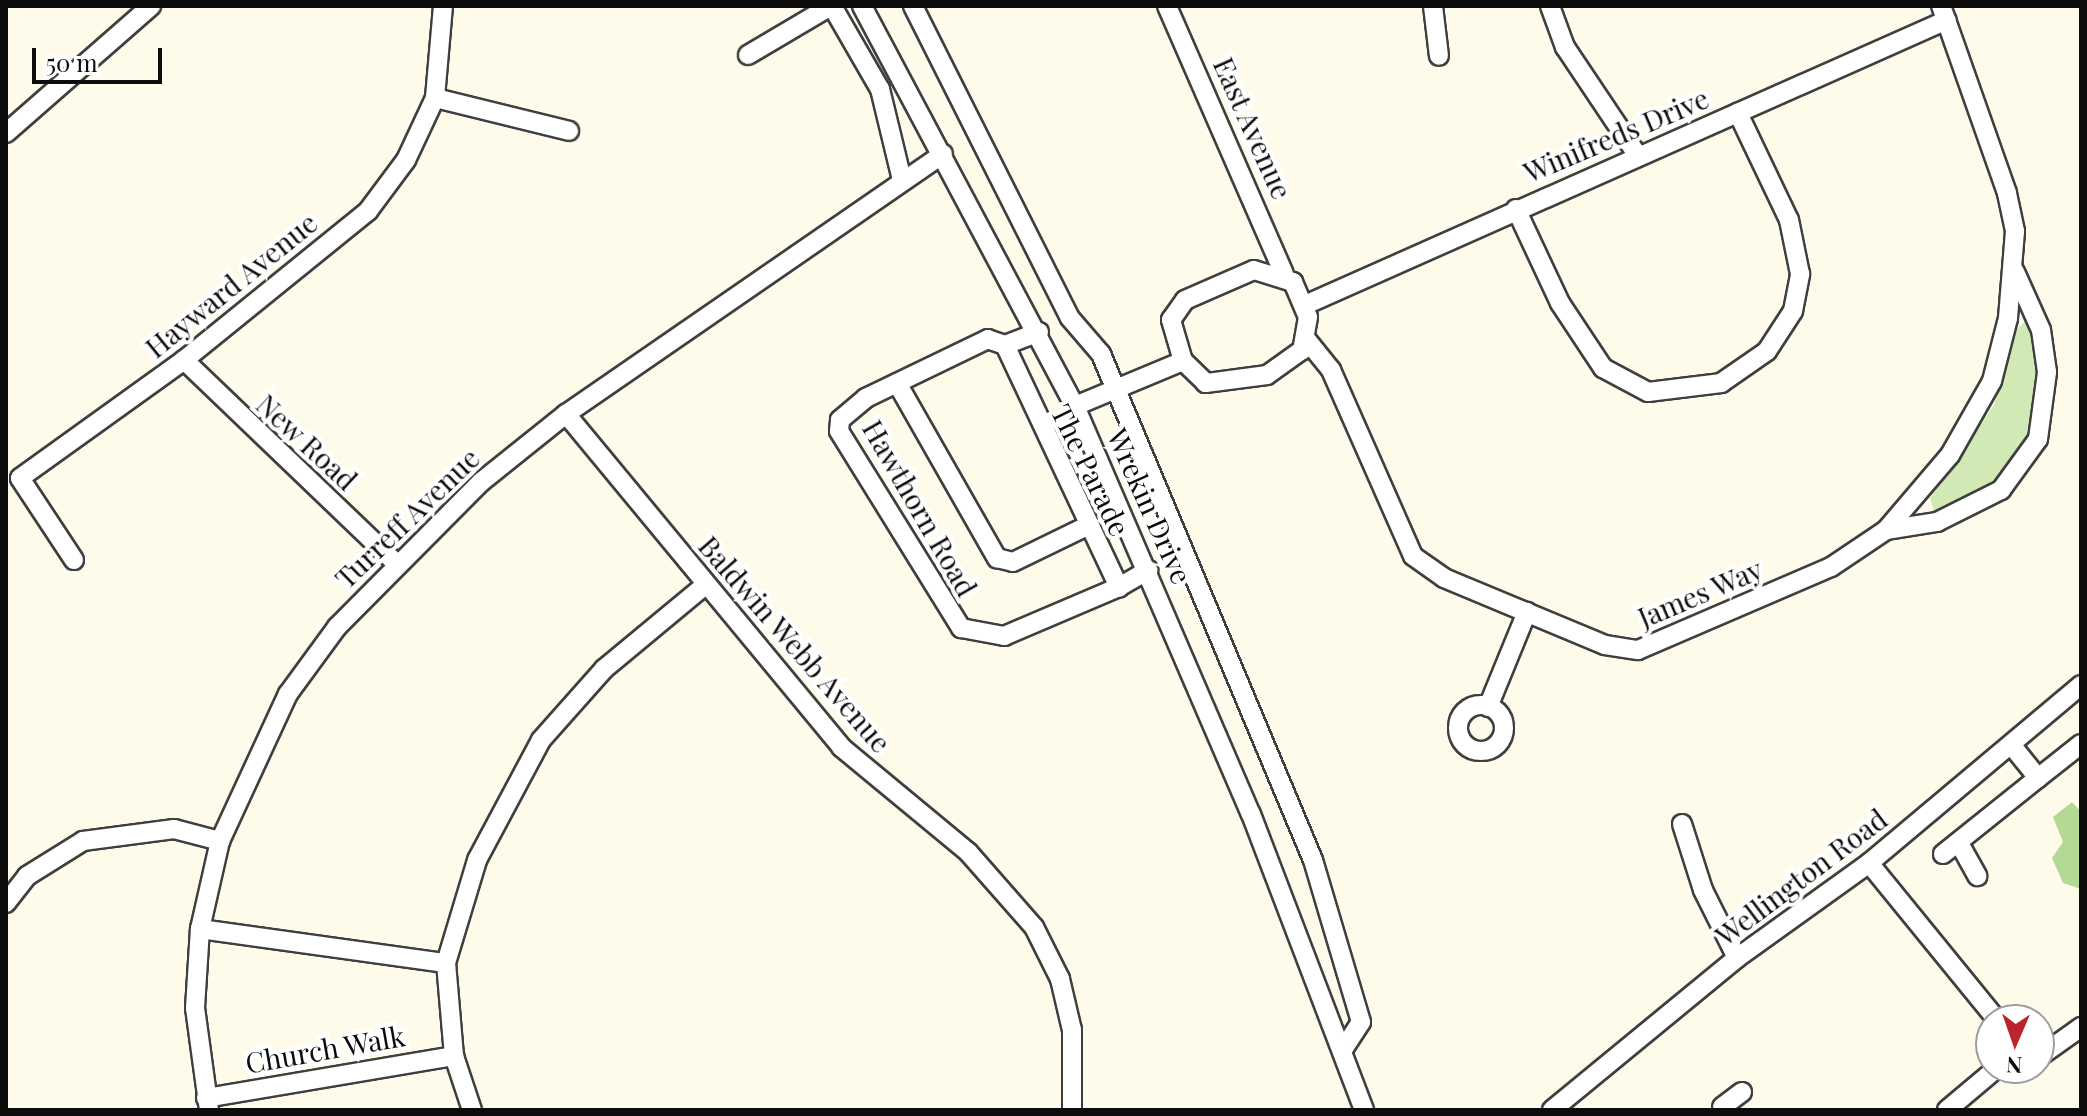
<!DOCTYPE html>
<html>
<head>
<meta charset="utf-8">
<style>
	body { margin:0 }
	#map { position:relative; width:2087px; height:1116px; overflow:hidden; background:#fffbeb; font-family:"Playfair Display",serif }
	div>[style] { position:absolute }
	[style*='--x'] { left:calc(var(--x)*1px); top:calc(var(--y)*1px); width:calc(var(--w)*1px); rotate:calc(var(--a)*1deg) }
	.green>* { inset:0; background:#d1e9b5 }
	.forest>* { inset:0; background:#b4d994 }
	.roads { filter:drop-shadow(2px 0 #3f3f3f) drop-shadow(-2px 0 #3f3f3f) drop-shadow(0 2px #3f3f3f) drop-shadow(0 -2px #3f3f3f) }
	.minor>* { height:18px; margin:-9px; padding:0 9px; transform-origin:9px; border-radius:9px; background:#fff }
	.minor>.ring { margin:-9px; padding:0; box-sizing:content-box; background:none; border:18px solid #fff; border-radius:50% }
	span { translate:-50% -50%; white-space:nowrap; text-align:center; line-height:1.15; -webkit-text-stroke:8px #fff; paint-order:stroke }
	.street-label { font-size:28px; color:#0c0c0c }
	.frame { position:absolute; inset:0; border:8px solid #0c0c0c; pointer-events:none }
	.north { position:absolute; left:1975px; top:1004px; width:80px; height:80px; box-sizing:border-box; background:#fff; border:2px solid #9e9e9e; border-radius:50%; rotate:182deg; font-size:22px; font-weight:700; line-height:32px; text-align:center; color:#0c0c0c }
	.north::after { content:''; display:block; margin:auto; width:28px; height:36px; background:#bc242d; clip-path:polygon(50% 0,100% 100%,50% 72%,0 100%) }
	.scale { position:absolute; left:32px; top:48px; width:130px; height:36px; box-sizing:border-box; border:4px solid #0c0c0c; border-top:0; padding-left:10px; font-size:24px; line-height:28px; white-space:nowrap; color:#0c0c0c; -webkit-text-stroke:6px #fff; paint-order:stroke }
</style>
</head>
<body>
<div id="map">
	<div class="green">
		<i style="clip-path:polygon(2028px 319px,2040px 374px,2034px 437px,2000px 482px,1935px 515px,1930px 498px,1994px 405px,2015px 331px)"></i>
	</div>
	<div class="forest">
		<i style="clip-path:polygon(2072px 802px,2081px 812px,2081px 889px,2063px 883px,2052px 858px,2063px 842px,2053px 817px)"></i>
	</div>
	<div class="roads">
		<div class="minor">
			<i style="--x:443;--y:6;--w:92;--a:95"></i>
			<i style="--x:435;--y:98;--w:138;--a:13.8"></i>
			<i style="--x:832;--y:6;--w:96;--a:60"></i>
			<i style="--x:880;--y:89;--w:94;--a:76.4"></i>
			<i style="--x:862;--y:6;--w:453;--a:62"></i>
			<i style="--x:1075;--y:406;--w:444;--a:66.7"></i>
			<i style="--x:1251;--y:814;--w:317;--a:69.1"></i>
			<i style="--x:913;--y:6;--w:349;--a:63.3"></i>
			<i style="--x:1070;--y:318;--w:48;--a:49.3"></i>
			<i style="--x:1101;--y:354;--w:549;--a:67.27"></i>
			<i style="--x:1313;--y:860;--w:169;--a:73.5"></i>
			<i style="--x:1361;--y:1022;--w:33;--a:123"></i>
			<i style="--x:1167;--y:6;--w:292;--a:66.4"></i>
			<i style="--x:1433;--y:6;--w:50;--a:83.2"></i>
			<i style="--x:1550;--y:6;--w:44;--a:69.9"></i>
			<i style="--x:1565;--y:47;--w:131;--a:56.2"></i>
			<i style="--x:748;--y:55;--w:96;--a:-30.6"></i>
			<i style="--x:6;--y:133;--w:193;--a:-41.2"></i>
			<i style="--x:1516;--y:209;--w:104;--a:64.9"></i>
			<i style="--x:1560;--y:303;--w:78;--a:56.5"></i>
			<i style="--x:1603;--y:368;--w:51;--a:28.1"></i>
			<i style="--x:1648;--y:392;--w:74;--a:-7"></i>
			<i style="--x:1721;--y:383;--w:56;--a:-34.8"></i>
			<i style="--x:1767;--y:351;--w:48;--a:-57"></i>
			<i style="--x:1793;--y:311;--w:38;--a:-79"></i>
			<i style="--x:1800;--y:274;--w:55;--a:-101.5"></i>
			<i style="--x:1789;--y:220;--w:119;--a:-115.5"></i>
			<i style="--x:1254;--y:270;--w:41;--a:17.1"></i>
			<i style="--x:1293;--y:282;--w:38;--a:67"></i>
			<i style="--x:1308;--y:317;--w:34;--a:100"></i>
			<i style="--x:1302;--y:350;--w:43;--a:144.5"></i>
			<i style="--x:1267;--y:375;--w:62;--a:172.5"></i>
			<i style="--x:1206;--y:383;--w:32;--a:-136"></i>
			<i style="--x:1183;--y:361;--w:43;--a:-106.3"></i>
			<i style="--x:1171;--y:320;--w:24;--a:-55"></i>
			<i style="--x:1185;--y:300;--w:75;--a:-23.5"></i>
			<i style="--x:1305;--y:305;--w:702;--a:-23.94"></i>
			<i style="--x:1039;--y:332;--w:36;--a:159"></i>
			<i style="--x:1005;--y:345;--w:18;--a:-161"></i>
			<i style="--x:988;--y:339;--w:136;--a:154.2"></i>
			<i style="--x:866;--y:398;--w:34;--a:140"></i>
			<i style="--x:840;--y:420;--w:11;--a:95"></i>
			<i style="--x:839;--y:431;--w:232;--a:58.2"></i>
			<i style="--x:961;--y:628;--w:44;--a:10.5"></i>
			<i style="--x:1004;--y:636;--w:125;--a:-23.1"></i>
			<i style="--x:1306;--y:339;--w:40;--a:51"></i>
			<i style="--x:1331;--y:370;--w:203;--a:66.2"></i>
			<i style="--x:1413;--y:556;--w:38;--a:35"></i>
			<i style="--x:1444;--y:578;--w:174;--a:22.6"></i>
			<i style="--x:1605;--y:645;--w:33;--a:9"></i>
			<i style="--x:1638;--y:650;--w:210;--a:-23.3"></i>
			<i style="--x:1831;--y:567;--w:66;--a:-33.9"></i>
			<i style="--x:1886;--y:530;--w:99;--a:-49.5"></i>
			<i style="--x:1950;--y:455;--w:85;--a:-60.4"></i>
			<i style="--x:1992;--y:381;--w:65;--a:-75.7"></i>
			<i style="--x:2008;--y:318;--w:87;--a:-85.4"></i>
			<i style="--x:2015;--y:231;--w:39;--a:-102"></i>
			<i style="--x:2007;--y:193;--w:198;--a:-109.4"></i>
			<i style="--x:1005;--y:345;--w:268;--a:64.8"></i>
			<i style="--x:1119;--y:587;--w:34;--a:-30"></i>
			<i style="--x:184;--y:360;--w:292;--a:43.8"></i>
			<i style="--x:897;--y:383;--w:202;--a:60.3"></i>
			<i style="--x:997;--y:558;--w:16;--a:14"></i>
			<i style="--x:1013;--y:562;--w:82;--a:-25.9"></i>
			<i style="--x:1075;--y:406;--w:117;--a:-22.6"></i>
			<i style="--x:566;--y:414;--w:432;--a:50.4"></i>
			<i style="--x:841;--y:747;--w:165;--a:39.6"></i>
			<i style="--x:968;--y:852;--w:100;--a:48.7"></i>
			<i style="--x:1034;--y:927;--w:58;--a:63.4"></i>
			<i style="--x:1060;--y:979;--w:52;--a:76.8"></i>
			<i style="--x:1072;--y:1030;--w:80;--a:90"></i>
			<i style="--x:1886;--y:530;--w:52;--a:-8.9"></i>
			<i style="--x:1937;--y:522;--w:72;--a:-26.6"></i>
			<i style="--x:2001;--y:490;--w:63;--a:-54"></i>
			<i style="--x:2038;--y:439;--w:68;--a:-82.3"></i>
			<i style="--x:2047;--y:372;--w:42;--a:-98.1"></i>
			<i style="--x:2041;--y:330;--w:64;--a:-114.1"></i>
			<i style="--x:74;--y:560;--w:98;--a:-123.4"></i>
			<i style="--x:20;--y:478;--w:202;--a:-35.7"></i>
			<i style="--x:184;--y:360;--w:237;--a:-39"></i>
			<i style="--x:368;--y:211;--w:64;--a:-53.3"></i>
			<i style="--x:406;--y:160;--w:68;--a:-64.9"></i>
			<i class="ring" style="left:1458px;top:705px;width:28px;height:28px"></i>
			<i style="--x:1488;--y:707;--w:103;--a:-67.7"></i>
			<i style="--x:2013;--y:747;--w:40;--a:51"></i>
			<i style="--x:2038;--y:778;--w:55;--a:-38.3"></i>
			<i style="--x:1682;--y:824;--w:69;--a:72.3"></i>
			<i style="--x:1703;--y:890;--w:76;--a:63.4"></i>
			<i style="--x:1959;--y:843;--w:38;--a:61"></i>
			<i style="--x:1943;--y:854;--w:122;--a:-38.7"></i>
			<i style="--x:1869;--y:863;--w:203;--a:50.8"></i>
			<i style="--x:6;--y:903;--w:34;--a:-52"></i>
			<i style="--x:27;--y:876;--w:66;--a:-32"></i>
			<i style="--x:83;--y:841;--w:92;--a:-7.5"></i>
			<i style="--x:174;--y:829;--w:48;--a:14.6"></i>
			<i style="--x:200;--y:929;--w:248;--a:7.9"></i>
			<i style="--x:446;--y:963;--w:108;--a:-73.2"></i>
			<i style="--x:477;--y:860;--w:136;--a:-61.9"></i>
			<i style="--x:541;--y:740;--w:95;--a:-48.4"></i>
			<i style="--x:604;--y:669;--w:131;--a:-39.7"></i>
			<i style="--x:454;--y:1056;--w:57;--a:71.6"></i>
			<i style="--x:2039;--y:1057;--w:52;--a:-35.5"></i>
			<i style="--x:206;--y:1098;--w:252;--a:-9.6"></i>
			<i style="--x:454;--y:1056;--w:93;--a:-94.9"></i>
			<i style="--x:1722;--y:1107;--w:25;--a:-37"></i>
			<i style="--x:209;--y:1110;--w:103;--a:-97.8"></i>
			<i style="--x:195;--y:1008;--w:79;--a:-86.4"></i>
			<i style="--x:200;--y:929;--w:90;--a:-77.2"></i>
			<i style="--x:220;--y:841;--w:162;--a:-65.2"></i>
			<i style="--x:288;--y:694;--w:83;--a:-53.8"></i>
			<i style="--x:337;--y:627;--w:204;--a:-45.2"></i>
			<i style="--x:481;--y:482;--w:109;--a:-38.7"></i>
			<i style="--x:566;--y:414;--w:458;--a:-34.6"></i>
			<i style="--x:1552;--y:1110;--w:239;--a:-39.4"></i>
			<i style="--x:1737;--y:958;--w:163;--a:-35.7"></i>
			<i style="--x:1869;--y:863;--w:277;--a:-40"></i>
			<i style="--x:1947;--y:1110;--w:65;--a:-40"></i>
		</div>
	</div>
	<div class="street-label">
		<span style="left:1253px;top:128px;rotate:66deg">East Avenue</span>
		<span style="left:1616px;top:135px;rotate:-23deg">Winifreds Drive</span>
		<span style="left:231px;top:285px;rotate:-39deg">Hayward Avenue</span>
		<span style="left:307px;top:442px;rotate:43deg">New Road</span>
		<span style="left:1091px;top:470px;rotate:64deg">The Parade</span>
		<span style="left:1150px;top:506px;rotate:66deg">Wrekin Drive</span>
		<span style="left:920px;top:508px;rotate:60deg">Hawthorn Road</span>
		<span style="left:407px;top:518px;rotate:-44deg">Turreff Avenue</span>
		<span style="left:1700px;top:593px;rotate:-23deg">James Way</span>
		<span style="left:795px;top:644px;rotate:49deg">Baldwin Webb Avenue</span>
		<span style="left:1801px;top:877px;rotate:-37deg">Wellington Road</span>
		<span style="left:325px;top:1049px;rotate:-10deg">Church Walk</span>
	</div>
	<div class="frame"></div>
	<div class="north">N</div>
	<div class="scale">50 m</div>
</div>
</body>
</html>
